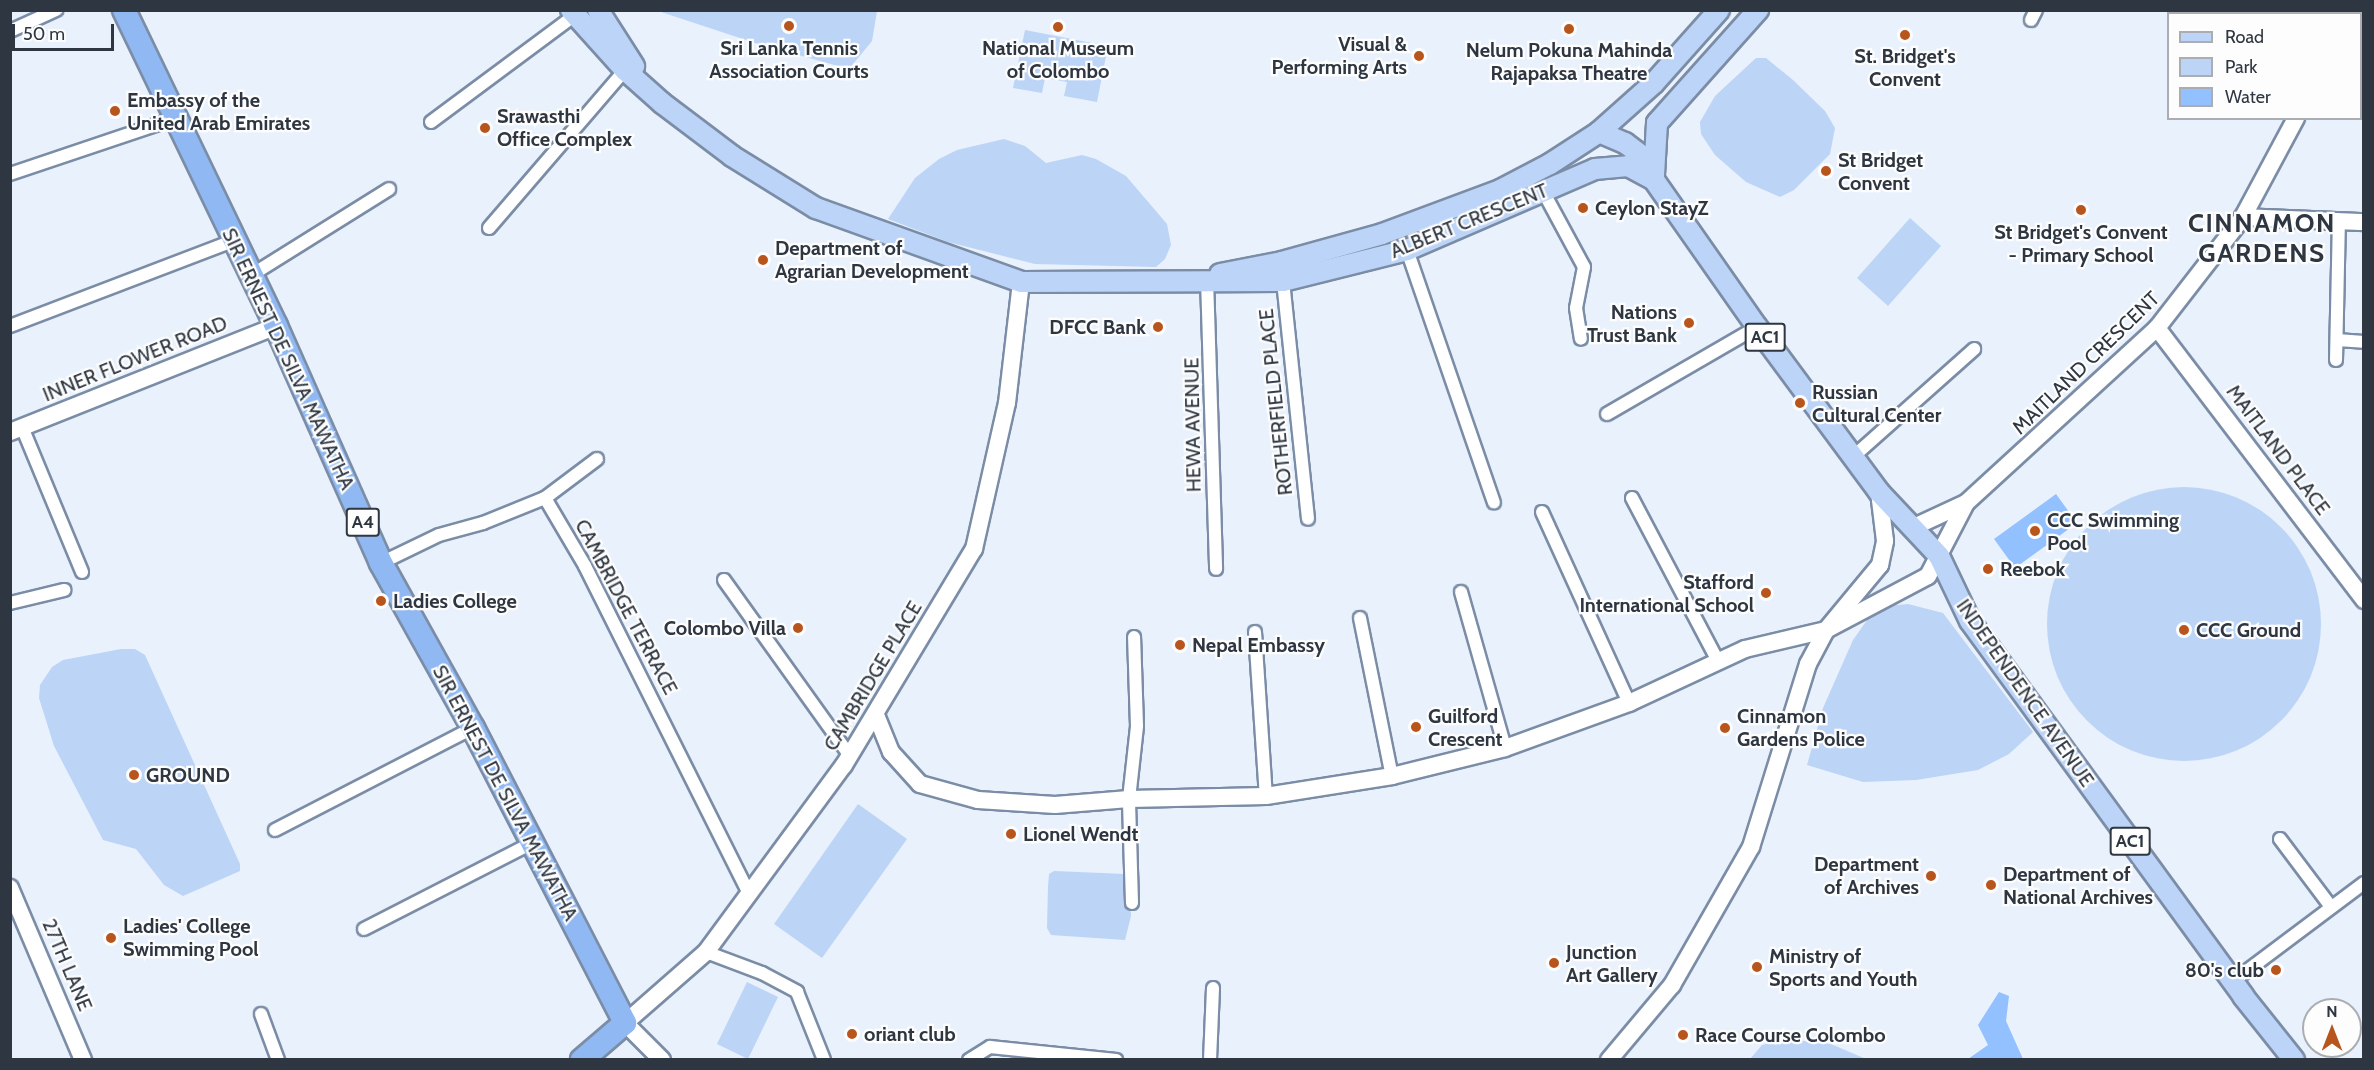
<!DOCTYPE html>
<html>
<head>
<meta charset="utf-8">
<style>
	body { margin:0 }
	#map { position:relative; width:2374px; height:1070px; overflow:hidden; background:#e9f1fc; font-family:Cabin,sans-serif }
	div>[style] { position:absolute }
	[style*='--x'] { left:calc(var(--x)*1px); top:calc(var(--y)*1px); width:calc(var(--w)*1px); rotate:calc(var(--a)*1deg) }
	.green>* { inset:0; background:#bcd4f6 }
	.round { border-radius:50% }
	.water>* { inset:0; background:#93c0fe }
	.roads { filter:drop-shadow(2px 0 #7b8da6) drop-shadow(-2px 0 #7b8da6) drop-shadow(0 2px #7b8da6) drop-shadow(0 -2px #7b8da6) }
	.street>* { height:12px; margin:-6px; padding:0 6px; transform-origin:6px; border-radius:6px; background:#fff }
	.secondary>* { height:16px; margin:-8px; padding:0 8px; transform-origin:8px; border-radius:8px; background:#fff }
	.primary>* { height:20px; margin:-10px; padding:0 10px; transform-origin:10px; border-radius:10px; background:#bcd4f7 }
	.highway>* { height:22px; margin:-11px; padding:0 11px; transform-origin:11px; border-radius:11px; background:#90b8f2 }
	.dots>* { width:16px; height:16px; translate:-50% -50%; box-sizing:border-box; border:3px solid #fdfdfd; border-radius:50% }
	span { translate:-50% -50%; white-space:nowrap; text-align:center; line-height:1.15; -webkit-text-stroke:4.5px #fdfdfd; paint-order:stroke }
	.shield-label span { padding:2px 4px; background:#fdfdfd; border:2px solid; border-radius:4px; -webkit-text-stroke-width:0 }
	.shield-label { font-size:18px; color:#2e3641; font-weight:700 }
	.poi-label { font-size:20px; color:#2e3641; font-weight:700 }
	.right { translate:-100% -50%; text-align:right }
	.left { translate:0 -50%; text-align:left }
	.street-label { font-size:20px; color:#2e3641 }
	.district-label { font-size:26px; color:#2e3641; font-weight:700; letter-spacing:1.5px }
	.frame { position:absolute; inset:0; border:12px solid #2e3641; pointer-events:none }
	.legend { position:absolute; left:2167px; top:12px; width:195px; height:108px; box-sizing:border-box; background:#fdfdfd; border:2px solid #aaadb2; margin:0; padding:8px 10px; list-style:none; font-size:18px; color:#2e3641 }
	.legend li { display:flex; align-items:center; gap:12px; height:30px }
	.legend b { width:30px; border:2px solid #aaadb2 }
	.north { position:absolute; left:2302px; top:998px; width:60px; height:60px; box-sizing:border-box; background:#fdfdfd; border:2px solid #aaadb2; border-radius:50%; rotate:0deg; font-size:16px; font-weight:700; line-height:24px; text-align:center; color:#2e3641 }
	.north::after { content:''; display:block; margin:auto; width:21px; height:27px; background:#b8551d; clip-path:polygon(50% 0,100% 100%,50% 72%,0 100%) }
	.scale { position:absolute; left:12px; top:24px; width:102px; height:27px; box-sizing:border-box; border:3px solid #2e3641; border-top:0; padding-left:8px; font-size:18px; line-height:21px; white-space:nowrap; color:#2e3641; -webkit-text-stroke:4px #fdfdfd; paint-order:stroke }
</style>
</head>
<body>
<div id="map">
	<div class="green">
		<i style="clip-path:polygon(658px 11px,876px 10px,877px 11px,872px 41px,849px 69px,755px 43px)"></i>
		<i style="clip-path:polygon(1025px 30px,1108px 46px,1097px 102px,1064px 96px,1067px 82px,1045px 78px,1042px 93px,1013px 88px)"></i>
		<i style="clip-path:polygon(1756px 58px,1766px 58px,1793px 80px,1825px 111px,1835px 128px,1830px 154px,1794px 190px,1780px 197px,1746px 182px,1715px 155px,1701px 134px,1700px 122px,1715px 96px)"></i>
		<i style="clip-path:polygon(1004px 139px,1025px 146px,1046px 163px,1082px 155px,1096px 159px,1126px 176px,1167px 224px,1171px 245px,1165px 259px,1156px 267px,1035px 264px,948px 242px,888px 219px,915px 178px,939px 159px,957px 150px)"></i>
		<i style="clip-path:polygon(1910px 218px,1941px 246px,1888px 306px,1857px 278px)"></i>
		<i class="round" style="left:2047px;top:487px;width:274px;height:274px"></i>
		<i style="clip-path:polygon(1908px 604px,1943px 613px,2033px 732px,2009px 754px,1978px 770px,1916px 780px,1863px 782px,1807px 765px,1823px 708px,1853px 640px,1870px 616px,1887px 606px)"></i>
		<i style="clip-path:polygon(121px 649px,135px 649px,145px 655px,240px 864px,240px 871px,183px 896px,164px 885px,136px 849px,103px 840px,54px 746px,39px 698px,40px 685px,52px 667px,63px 660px)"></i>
		<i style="clip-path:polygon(858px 804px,907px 839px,822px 958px,774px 924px)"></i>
		<i style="clip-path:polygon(1054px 871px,1125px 874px,1129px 883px,1131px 916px,1125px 940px,1051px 935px,1047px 928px,1048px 887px,1049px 874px)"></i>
		<i style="clip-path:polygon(747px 982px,778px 997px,748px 1059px,717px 1044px)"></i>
		<i style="clip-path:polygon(1786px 1039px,1831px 1044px,1866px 1059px,1750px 1059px,1762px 1045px)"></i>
	</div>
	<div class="water">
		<i style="clip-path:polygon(2056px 494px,2077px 523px,2015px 568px,1994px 539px)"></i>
		<i style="clip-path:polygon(1999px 992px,2009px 996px,2006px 1021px,2023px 1059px,1968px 1059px,1988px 1045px,1978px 1025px)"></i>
	</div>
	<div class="roads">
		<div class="street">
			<i style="--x:2031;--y:20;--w:11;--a:-63"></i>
			<i style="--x:10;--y:31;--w:51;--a:-24.5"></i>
			<i style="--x:2360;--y:47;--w:4;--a:0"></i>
			<i style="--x:431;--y:122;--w:179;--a:-36.6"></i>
			<i style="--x:10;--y:174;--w:175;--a:-18.6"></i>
			<i style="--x:1544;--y:193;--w:84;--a:61.6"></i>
			<i style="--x:1584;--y:267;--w:42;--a:101"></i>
			<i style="--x:1576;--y:308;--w:31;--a:81"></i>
			<i style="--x:489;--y:228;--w:208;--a:-49.3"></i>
			<i style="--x:1407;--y:250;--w:267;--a:71"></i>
			<i style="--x:250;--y:276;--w:164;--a:-32"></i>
			<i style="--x:1207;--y:279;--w:290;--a:88.2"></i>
			<i style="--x:1283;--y:281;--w:239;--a:84"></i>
			<i style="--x:10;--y:326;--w:239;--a:-20.9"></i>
			<i style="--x:2337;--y:340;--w:27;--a:4"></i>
			<i style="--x:2336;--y:360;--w:138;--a:-88.8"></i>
			<i style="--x:1607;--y:414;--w:173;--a:-30.1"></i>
			<i style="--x:22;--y:427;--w:157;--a:67.5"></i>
			<i style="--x:1854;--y:456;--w:161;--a:-41.7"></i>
			<i style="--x:545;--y:498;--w:65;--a:-36.9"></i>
			<i style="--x:1632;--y:498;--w:184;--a:62.2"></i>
			<i style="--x:1542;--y:512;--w:210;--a:65.5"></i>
			<i style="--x:381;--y:563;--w:64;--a:-25.8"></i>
			<i style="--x:439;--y:535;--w:46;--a:-15.3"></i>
			<i style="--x:483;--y:523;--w:67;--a:-22"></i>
			<i style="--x:545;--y:498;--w:79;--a:59.5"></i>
			<i style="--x:585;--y:566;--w:366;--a:63.4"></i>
			<i style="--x:724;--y:580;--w:216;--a:54.4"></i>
			<i style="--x:1461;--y:592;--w:162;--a:74.2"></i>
			<i style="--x:10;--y:603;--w:56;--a:-13.5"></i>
			<i style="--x:1360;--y:618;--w:161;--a:78.6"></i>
			<i style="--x:1255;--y:632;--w:164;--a:86.2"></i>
			<i style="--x:275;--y:830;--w:223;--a:-27.3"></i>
			<i style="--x:2280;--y:839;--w:85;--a:53.1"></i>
			<i style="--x:1132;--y:903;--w:104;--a:-91.7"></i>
			<i style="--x:1129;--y:799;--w:73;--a:-83.7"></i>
			<i style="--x:1137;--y:726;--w:89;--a:-91.9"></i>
			<i style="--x:364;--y:929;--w:189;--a:-27.1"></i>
			<i style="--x:706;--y:952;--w:60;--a:20.6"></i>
			<i style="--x:762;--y:973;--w:40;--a:28"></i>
			<i style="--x:797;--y:992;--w:73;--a:68.3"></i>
			<i style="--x:2232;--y:982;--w:165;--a:-36.9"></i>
			<i style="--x:261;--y:1014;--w:49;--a:69.7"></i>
			<i style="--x:969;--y:1060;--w:25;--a:-32"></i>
			<i style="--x:990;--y:1047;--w:127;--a:5.9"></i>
			<i style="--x:1210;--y:1060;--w:72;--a:-87.6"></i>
		</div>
		<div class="secondary">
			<i style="--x:2348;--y:14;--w:4;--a:-76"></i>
			<i style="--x:2243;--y:217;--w:121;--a:2.4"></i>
			<i style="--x:2157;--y:328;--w:342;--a:52.7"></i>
			<i style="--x:10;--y:432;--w:286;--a:-21.7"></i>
			<i style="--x:1914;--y:527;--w:57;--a:-24.8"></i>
			<i style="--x:1966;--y:503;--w:259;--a:-42.5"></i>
			<i style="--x:2157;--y:328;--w:140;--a:-52.2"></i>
			<i style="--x:2243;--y:217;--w:112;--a:-61.8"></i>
			<i style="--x:876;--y:715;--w:40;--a:68"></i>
			<i style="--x:891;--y:752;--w:43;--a:47.8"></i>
			<i style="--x:920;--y:784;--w:60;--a:15.4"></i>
			<i style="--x:978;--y:800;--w:77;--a:3.7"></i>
			<i style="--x:1055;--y:805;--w:74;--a:-4.6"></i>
			<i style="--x:1129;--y:799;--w:137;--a:-1.3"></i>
			<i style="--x:1266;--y:796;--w:128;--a:-9"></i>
			<i style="--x:1392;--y:776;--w:116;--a:-13.9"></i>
			<i style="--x:1505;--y:748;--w:132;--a:-19.9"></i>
			<i style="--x:1629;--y:703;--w:128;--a:-25"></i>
			<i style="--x:1745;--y:649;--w:83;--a:-13.2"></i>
			<i style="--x:1826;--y:630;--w:115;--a:-27.9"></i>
			<i style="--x:1928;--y:576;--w:82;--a:-62.5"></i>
			<i style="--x:10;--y:888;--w:187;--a:67"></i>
			<i style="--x:662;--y:1060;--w:52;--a:-135"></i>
			<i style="--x:625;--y:1023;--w:108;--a:-41.2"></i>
			<i style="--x:706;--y:952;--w:232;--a:-53.6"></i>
			<i style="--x:844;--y:765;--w:252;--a:-59"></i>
			<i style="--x:974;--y:549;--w:150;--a:-77.3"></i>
			<i style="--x:1007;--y:403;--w:122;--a:-83.4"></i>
			<i style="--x:1609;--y:1060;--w:98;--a:-50"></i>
			<i style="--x:1672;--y:985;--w:159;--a:-60.2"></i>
			<i style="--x:1751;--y:847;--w:192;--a:-72.7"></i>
			<i style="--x:1808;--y:664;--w:38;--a:-62"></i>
			<i style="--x:1826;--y:630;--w:85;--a:-50.3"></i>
			<i style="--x:1880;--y:565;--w:25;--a:-78"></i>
			<i style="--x:1885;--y:541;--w:49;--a:-97"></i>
		</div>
		<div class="primary">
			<i style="--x:571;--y:10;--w:81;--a:48"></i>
			<i style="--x:625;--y:70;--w:50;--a:41.7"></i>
			<i style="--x:662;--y:103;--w:88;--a:37.1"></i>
			<i style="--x:732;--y:156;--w:99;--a:31.8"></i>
			<i style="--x:816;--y:208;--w:218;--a:19.8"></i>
			<i style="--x:1021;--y:282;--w:262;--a:-0.2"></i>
			<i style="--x:1283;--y:281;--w:128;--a:-14"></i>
			<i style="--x:1407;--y:250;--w:205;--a:-23.3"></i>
			<i style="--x:1595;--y:169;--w:33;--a:-5"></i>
			<i style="--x:1628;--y:166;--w:30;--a:28"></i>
			<i style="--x:598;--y:10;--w:67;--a:57.3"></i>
			<i style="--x:1599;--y:132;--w:28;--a:23"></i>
			<i style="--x:1625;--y:143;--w:21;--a:37"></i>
			<i style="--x:1642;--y:156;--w:27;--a:63"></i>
			<i style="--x:1654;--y:180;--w:179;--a:55"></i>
			<i style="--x:1757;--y:327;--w:205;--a:53.5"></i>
			<i style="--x:1879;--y:492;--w:88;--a:46.8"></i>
			<i style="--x:1939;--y:556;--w:72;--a:64.5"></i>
			<i style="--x:1970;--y:621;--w:464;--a:53.9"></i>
			<i style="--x:2243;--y:996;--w:82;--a:51.4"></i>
			<i style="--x:1654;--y:175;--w:52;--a:-86.7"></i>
			<i style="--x:1657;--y:123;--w:152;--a:-48.2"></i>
			<i style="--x:1220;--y:274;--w:63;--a:-11"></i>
			<i style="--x:1282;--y:262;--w:104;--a:-15.6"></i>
			<i style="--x:1382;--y:234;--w:126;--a:-20.4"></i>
			<i style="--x:1500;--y:190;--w:56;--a:-27.5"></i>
			<i style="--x:1550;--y:164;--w:59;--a:-33.1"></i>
			<i style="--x:1599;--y:132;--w:74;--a:-41.7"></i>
			<i style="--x:1654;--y:83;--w:98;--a:-48.3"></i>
		</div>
		<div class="highway">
			<i style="--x:124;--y:10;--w:351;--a:64.3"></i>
			<i style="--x:276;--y:326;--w:259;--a:66.1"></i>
			<i style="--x:381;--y:563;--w:189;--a:60.9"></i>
			<i style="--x:473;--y:728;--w:332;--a:62.7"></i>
			<i style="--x:625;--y:1023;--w:57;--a:139.3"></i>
		</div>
	</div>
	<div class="dots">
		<i style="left:789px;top:26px;background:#b8551d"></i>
		<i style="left:1058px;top:27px;background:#b8551d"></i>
		<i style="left:1569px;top:29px;background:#b8551d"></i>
		<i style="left:1905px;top:35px;background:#b8551d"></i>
		<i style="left:1419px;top:56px;background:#b8551d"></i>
		<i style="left:115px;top:111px;background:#b8551d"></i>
		<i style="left:485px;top:128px;background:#b8551d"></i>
		<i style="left:1826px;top:171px;background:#b8551d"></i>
		<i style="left:1583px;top:208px;background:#b8551d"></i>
		<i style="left:2081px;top:210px;background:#b8551d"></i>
		<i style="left:763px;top:260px;background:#b8551d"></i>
		<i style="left:1689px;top:323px;background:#b8551d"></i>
		<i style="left:1158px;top:327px;background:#b8551d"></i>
		<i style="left:1800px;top:403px;background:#b8551d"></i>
		<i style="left:2035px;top:531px;background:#b8551d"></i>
		<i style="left:1988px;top:569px;background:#b8551d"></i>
		<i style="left:1766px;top:593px;background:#b8551d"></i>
		<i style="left:381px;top:601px;background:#b8551d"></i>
		<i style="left:798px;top:628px;background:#b8551d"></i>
		<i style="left:2184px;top:630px;background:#b8551d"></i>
		<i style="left:1180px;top:645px;background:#b8551d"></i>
		<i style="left:1416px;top:727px;background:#b8551d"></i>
		<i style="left:1725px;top:728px;background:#b8551d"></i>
		<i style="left:134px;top:775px;background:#b8551d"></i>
		<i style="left:1011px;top:834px;background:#b8551d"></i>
		<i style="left:1931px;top:876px;background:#b8551d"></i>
		<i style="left:1991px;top:885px;background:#b8551d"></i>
		<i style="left:111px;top:938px;background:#b8551d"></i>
		<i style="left:1554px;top:963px;background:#b8551d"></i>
		<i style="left:1757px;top:967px;background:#b8551d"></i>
		<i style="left:2276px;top:970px;background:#b8551d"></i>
		<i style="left:852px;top:1034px;background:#b8551d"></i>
		<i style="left:1683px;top:1035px;background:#b8551d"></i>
	</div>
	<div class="shield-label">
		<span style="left:1765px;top:337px">AC1</span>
		<span style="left:363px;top:522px">A4</span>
		<span style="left:2130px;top:841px">AC1</span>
	</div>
	<div class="poi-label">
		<span class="right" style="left:1407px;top:56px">Visual &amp;<br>Performing Arts</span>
		<span style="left:789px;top:60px">Sri Lanka Tennis<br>Association Courts</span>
		<span style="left:1058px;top:60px">National Museum<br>of Colombo</span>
		<span style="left:1569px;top:62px">Nelum Pokuna Mahinda<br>Rajapaksa Theatre</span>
		<span style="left:1905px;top:68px">St. Bridget's<br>Convent</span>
		<span class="left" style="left:127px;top:112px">Embassy of the<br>United Arab Emirates</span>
		<span class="left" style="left:497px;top:128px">Srawasthi<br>Office Complex</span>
		<span class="left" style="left:1838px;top:172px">St Bridget<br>Convent</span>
		<span class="left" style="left:1595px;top:208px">Ceylon StayZ</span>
		<span style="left:2081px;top:244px">St Bridget's Convent<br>- Primary School</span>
		<span class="left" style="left:775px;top:260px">Department of<br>Agrarian Development</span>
		<span class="right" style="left:1677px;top:324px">Nations<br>Trust Bank</span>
		<span class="right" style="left:1146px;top:327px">DFCC Bank</span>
		<span class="left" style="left:1812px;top:404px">Russian<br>Cultural Center</span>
		<span class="left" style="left:2047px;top:532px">CCC Swimming<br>Pool</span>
		<span class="left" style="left:2000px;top:569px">Reebok</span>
		<span class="right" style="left:1754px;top:594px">Stafford<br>International School</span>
		<span class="left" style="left:393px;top:601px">Ladies College</span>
		<span class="right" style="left:786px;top:628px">Colombo Villa</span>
		<span class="left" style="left:2196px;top:630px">CCC Ground</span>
		<span class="left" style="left:1192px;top:645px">Nepal Embassy</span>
		<span class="left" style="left:1428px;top:728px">Guilford<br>Crescent</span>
		<span class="left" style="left:1737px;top:728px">Cinnamon<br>Gardens Police</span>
		<span class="left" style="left:146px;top:775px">GROUND</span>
		<span class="left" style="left:1023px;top:834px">Lionel Wendt</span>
		<span class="right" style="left:1919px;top:876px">Department<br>of Archives</span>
		<span class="left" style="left:2003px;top:886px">Department of<br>National Archives</span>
		<span class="left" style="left:123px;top:938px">Ladies' College<br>Swimming Pool</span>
		<span class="left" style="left:1566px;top:964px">Junction<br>Art Gallery</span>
		<span class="left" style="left:1769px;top:968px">Ministry of<br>Sports and Youth</span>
		<span class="right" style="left:2264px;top:970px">80's club</span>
		<span class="left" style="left:864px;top:1034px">oriant club</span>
		<span class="left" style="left:1695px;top:1035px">Race Course Colombo</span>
	</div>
	<div class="street-label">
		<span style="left:1469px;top:221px;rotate:-22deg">ALBERT CRESCENT</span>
		<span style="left:135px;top:359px;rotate:-22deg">INNER FLOWER ROAD</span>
		<span style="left:288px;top:359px;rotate:65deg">SIR ERNEST DE SILVA MAWATHA</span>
		<span style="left:2086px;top:363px;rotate:-44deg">MAITLAND CRESCENT</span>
		<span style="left:1276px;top:402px;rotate:-96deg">ROTHERFIELD PLACE</span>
		<span style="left:1193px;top:425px;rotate:-91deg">HEWA AVENUE</span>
		<span style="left:2278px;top:450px;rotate:53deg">MAITLAND PLACE</span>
		<span style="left:626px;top:607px;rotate:62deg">CAMBRIDGE TERRACE</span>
		<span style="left:873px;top:676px;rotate:-59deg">CAMBRIDGE PLACE</span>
		<span style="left:2025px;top:693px;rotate:55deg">INDEPENDENCE AVENUE</span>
		<span style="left:505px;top:793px;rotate:62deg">SIR ERNEST DE SILVA MAWATHA</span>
		<span style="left:67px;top:965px;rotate:67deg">27TH LANE</span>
	</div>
	<div class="district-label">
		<span style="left:2262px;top:239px">CINNAMON<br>GARDENS</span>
	</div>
	<div class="frame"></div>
	<ul class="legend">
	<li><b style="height:8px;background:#bcd4f7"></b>Road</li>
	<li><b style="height:16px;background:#bcd4f6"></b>Park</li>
	<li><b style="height:16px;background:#93c0fe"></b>Water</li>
	</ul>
	<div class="north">N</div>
	<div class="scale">50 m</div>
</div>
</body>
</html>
